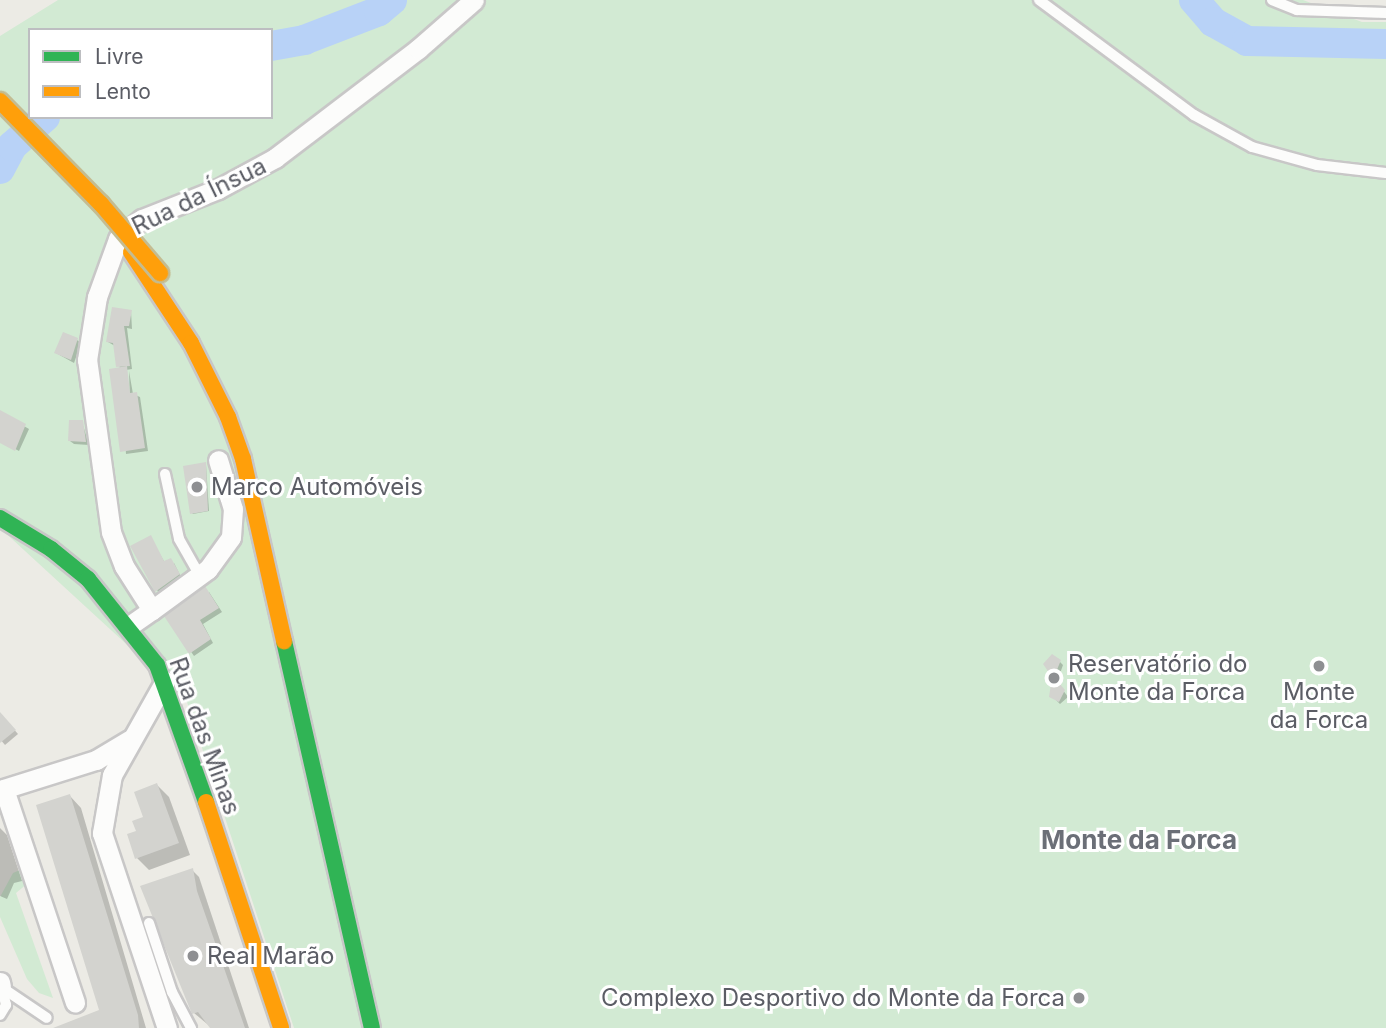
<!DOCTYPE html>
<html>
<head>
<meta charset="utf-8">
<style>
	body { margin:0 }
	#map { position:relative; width:1386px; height:1028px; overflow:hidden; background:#ecebe5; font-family:Inter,sans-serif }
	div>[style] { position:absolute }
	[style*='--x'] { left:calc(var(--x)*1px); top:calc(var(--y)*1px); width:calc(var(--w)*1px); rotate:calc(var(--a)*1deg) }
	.green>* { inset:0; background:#d2ead3 }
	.shadow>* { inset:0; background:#0003 }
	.river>* { height:30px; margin:-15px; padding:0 15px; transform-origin:15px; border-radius:15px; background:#b8d2f7 }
	.building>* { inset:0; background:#d3d3cf }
	.roads { filter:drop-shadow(2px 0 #c8c7c7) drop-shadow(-2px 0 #c8c7c7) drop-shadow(0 2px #c8c7c7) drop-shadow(0 -2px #c8c7c7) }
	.lane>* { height:10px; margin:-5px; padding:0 5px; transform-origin:5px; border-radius:5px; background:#fcfcfb }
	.street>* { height:19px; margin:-9.5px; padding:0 9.5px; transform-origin:9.5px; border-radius:9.5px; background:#fcfcfb }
	.fast>* { height:16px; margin:-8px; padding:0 8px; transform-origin:8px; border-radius:8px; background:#30b455 }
	.slow>* { height:16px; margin:-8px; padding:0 8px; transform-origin:8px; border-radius:8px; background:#ff9f0a }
	.bridges { filter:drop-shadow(2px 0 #c4bc92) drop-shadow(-2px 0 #c4bc92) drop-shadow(0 2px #c4bc92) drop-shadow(0 -2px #c4bc92) }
	.slow-bridge>* { height:16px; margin:-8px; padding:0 8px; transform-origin:8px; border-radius:8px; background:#ff9f0a }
	.dots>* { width:19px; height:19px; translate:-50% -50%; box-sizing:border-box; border:4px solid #fff; border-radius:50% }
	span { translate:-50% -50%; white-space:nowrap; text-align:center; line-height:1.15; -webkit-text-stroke:6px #fff; paint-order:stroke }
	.street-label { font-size:24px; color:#5b5d65 }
	.poi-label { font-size:24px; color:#5b5d65 }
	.left { translate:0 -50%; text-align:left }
	.right { translate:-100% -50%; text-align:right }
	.neighbourhood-label { font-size:26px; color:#6b6f77; font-weight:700 }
	.legend { position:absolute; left:28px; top:28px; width:245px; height:91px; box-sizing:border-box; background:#fff; border:2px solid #bdbec1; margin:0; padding:9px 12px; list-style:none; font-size:21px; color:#5b5d65 }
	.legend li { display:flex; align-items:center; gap:14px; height:35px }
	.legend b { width:35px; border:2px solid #bdbec1 }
</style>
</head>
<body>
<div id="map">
	<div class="green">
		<i style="clip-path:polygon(evenodd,58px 0,1303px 0,1362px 22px,1386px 22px,1386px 1028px,294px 1028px,186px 699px,0 528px,0 36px,58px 0,30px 30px,271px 30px,271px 117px,30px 117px,30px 30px)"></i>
		<i style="clip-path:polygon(20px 870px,28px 883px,16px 893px,53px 998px,39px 993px,27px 979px,0 917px,0 897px,13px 873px)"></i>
	</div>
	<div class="shadow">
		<i style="clip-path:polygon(131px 311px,132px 329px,127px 328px,132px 369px,126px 370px,130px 402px,129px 371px,133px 394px,140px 397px,148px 451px,126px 454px,120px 369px,115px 346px,108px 342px)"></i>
		<i style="clip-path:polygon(77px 340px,81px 343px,74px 363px,56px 353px)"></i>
		<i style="clip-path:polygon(0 412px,29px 429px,19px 451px,0 441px)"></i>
		<i style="clip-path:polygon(82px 422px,89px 445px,74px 444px,70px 441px)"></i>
		<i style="clip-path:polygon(206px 465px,209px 511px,193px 514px,192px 513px)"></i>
		<i style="clip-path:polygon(150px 537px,165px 563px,174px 563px,182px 579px,160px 595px,132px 547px)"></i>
		<i style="clip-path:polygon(209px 592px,222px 612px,203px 624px,213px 643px,194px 656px,167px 617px)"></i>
		<i style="clip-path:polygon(1060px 662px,1063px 665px,1057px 682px,1068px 697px,1060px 704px,1050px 694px,1054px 677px,1046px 664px)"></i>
		<i style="clip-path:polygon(5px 719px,18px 734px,5px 745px,0 739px,0 724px)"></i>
		<i style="clip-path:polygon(157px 785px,169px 797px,190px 855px,149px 870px,137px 858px,138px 832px)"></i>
		<i style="clip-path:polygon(70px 796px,81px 808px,146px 1028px,56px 1028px,101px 1011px)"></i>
		<i style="clip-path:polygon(0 828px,7px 835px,22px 881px,14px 883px,7px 899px,0 896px)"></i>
		<i style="clip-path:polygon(192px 870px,199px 877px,249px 1028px,212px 1028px,194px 1013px,143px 887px)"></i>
	</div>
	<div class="river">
		<i style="--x:1194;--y:0;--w:29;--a:49"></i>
		<i style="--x:1213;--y:22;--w:39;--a:29"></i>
		<i style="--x:1247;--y:41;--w:139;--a:1.2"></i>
		<i style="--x:271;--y:46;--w:34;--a:-10"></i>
		<i style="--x:304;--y:40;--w:80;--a:-21.1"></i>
		<i style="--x:379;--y:11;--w:17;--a:-40"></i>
		<i style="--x:0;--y:169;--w:26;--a:-62"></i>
		<i style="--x:12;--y:146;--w:44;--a:-41.3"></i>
	</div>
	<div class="building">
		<i style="clip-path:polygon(112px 307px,132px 310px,129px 326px,124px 326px,130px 366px,116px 367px,113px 343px,106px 342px)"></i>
		<i style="clip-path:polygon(63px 332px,78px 338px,71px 360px,54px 353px)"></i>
		<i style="clip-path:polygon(127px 366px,130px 393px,137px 392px,145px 448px,120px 452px,109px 369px)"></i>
		<i style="clip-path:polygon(0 410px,26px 424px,15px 451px,0 443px)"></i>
		<i style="clip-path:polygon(69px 420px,83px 420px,86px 442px,68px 441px)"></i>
		<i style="clip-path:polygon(206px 462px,208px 511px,190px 514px,183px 466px)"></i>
		<i style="clip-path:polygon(151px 535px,164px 561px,171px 558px,180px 574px,155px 592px,130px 546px)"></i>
		<i style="clip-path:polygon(205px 586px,219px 608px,200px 620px,211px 639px,189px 654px,164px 616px)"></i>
		<i style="clip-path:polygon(1052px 654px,1061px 660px,1054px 677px,1065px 690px,1059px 702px,1049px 697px,1052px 677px,1043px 664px)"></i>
		<i style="clip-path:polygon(0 712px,16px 730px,0 743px)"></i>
		<i style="clip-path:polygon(157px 783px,179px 843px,135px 859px,127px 834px,136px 831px,132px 821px,143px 817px,134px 792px)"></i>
		<i style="clip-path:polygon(70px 794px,138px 1015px,139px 1028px,53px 1028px,99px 1010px,36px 805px)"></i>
		<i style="clip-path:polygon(193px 868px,197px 891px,245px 1028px,210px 1028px,198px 1012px,192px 1014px,140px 886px)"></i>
	</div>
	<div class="roads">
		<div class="lane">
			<i style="--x:1039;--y:0;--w:193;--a:36.6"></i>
			<i style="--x:1194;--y:115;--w:66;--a:28.9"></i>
			<i style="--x:1252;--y:147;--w:67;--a:15.5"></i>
			<i style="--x:1317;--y:165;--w:69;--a:6.6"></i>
			<i style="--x:1272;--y:0;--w:27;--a:22"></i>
			<i style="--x:1297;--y:10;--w:89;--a:1.9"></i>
			<i style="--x:165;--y:474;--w:66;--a:77.8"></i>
			<i style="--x:179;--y:539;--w:43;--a:60.4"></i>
			<i style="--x:149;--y:923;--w:73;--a:71.6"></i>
			<i style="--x:172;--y:992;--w:41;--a:62.2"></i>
			<i style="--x:1;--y:987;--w:55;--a:34"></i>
			<i style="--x:0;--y:1015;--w:12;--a:-59"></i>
			<i style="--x:6;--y:1005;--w:18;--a:-103"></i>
		</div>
		<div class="street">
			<i style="--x:152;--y:610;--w:69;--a:-36.2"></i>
			<i style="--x:208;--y:569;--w:39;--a:-54"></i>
			<i style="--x:231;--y:537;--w:28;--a:-86"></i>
			<i style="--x:233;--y:509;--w:51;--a:-107"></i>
			<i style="--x:129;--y:626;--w:28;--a:-35"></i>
			<i style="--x:152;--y:610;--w:52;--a:-122.5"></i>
			<i style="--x:124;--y:566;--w:36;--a:-111"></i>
			<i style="--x:111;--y:532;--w:174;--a:-97.9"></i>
			<i style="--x:87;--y:360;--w:64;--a:-81"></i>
			<i style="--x:97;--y:297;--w:62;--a:-70.1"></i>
			<i style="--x:118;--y:239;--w:31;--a:-40"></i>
			<i style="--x:142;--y:219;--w:82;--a:-21.5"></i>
			<i style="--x:218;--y:189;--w:65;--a:-28.5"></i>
			<i style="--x:275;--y:158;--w:180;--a:-37.3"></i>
			<i style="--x:418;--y:49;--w:74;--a:-41.2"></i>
			<i style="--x:165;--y:681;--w:108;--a:119.4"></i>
			<i style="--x:112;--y:775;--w:59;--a:99.8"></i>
			<i style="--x:102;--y:833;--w:206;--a:71.6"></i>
			<i style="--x:4;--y:789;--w:225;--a:71.6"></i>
			<i style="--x:0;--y:790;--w:101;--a:-17.4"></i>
			<i style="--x:96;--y:760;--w:39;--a:-31"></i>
			<i style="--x:0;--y:982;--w:5;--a:79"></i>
		</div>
		<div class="fast">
			<i style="--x:0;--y:518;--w:60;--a:31.3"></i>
			<i style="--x:51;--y:549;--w:48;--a:39"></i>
			<i style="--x:88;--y:579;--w:110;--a:51.3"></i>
			<i style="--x:157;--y:665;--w:145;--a:70.3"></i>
			<i style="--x:284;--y:641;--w:397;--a:77.2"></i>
		</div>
		<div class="slow">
			<i style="--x:131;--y:252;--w:109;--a:56.6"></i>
			<i style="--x:191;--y:343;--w:83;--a:63.4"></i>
			<i style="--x:228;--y:417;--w:45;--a:70.3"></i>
			<i style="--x:243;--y:459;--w:187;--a:77.3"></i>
			<i style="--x:206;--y:802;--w:238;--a:71.6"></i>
		</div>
	</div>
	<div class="bridges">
		<div class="slow-bridge">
			<i style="--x:0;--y:101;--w:144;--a:45.6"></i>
			<i style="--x:101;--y:204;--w:91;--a:49.5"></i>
		</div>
	</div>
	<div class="dots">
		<i style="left:197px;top:487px;background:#8e8f92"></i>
		<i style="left:1319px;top:666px;background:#8e8f92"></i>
		<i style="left:1054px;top:678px;background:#8e8f92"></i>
		<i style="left:193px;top:956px;background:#8e8f92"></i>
		<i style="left:1079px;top:998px;background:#8e8f92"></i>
	</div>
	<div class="street-label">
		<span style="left:199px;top:196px;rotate:-26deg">Rua da Ínsua</span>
		<span style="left:205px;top:736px;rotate:70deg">Rua das Minas</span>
	</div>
	<div class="poi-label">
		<span class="left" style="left:211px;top:487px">Marco Automóveis</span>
		<span class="left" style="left:1068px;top:678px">Reservatório do<br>Monte da Forca</span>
		<span style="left:1319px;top:706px">Monte<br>da Forca</span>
		<span class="left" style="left:207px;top:956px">Real Marão</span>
		<span class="right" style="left:1065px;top:998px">Complexo Desportivo do Monte da Forca</span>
	</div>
	<div class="neighbourhood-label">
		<span style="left:1139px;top:840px">Monte da Forca</span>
	</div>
	<ul class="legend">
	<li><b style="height:9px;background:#30b455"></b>Livre</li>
	<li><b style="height:9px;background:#ff9f0a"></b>Lento</li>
	</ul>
</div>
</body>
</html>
